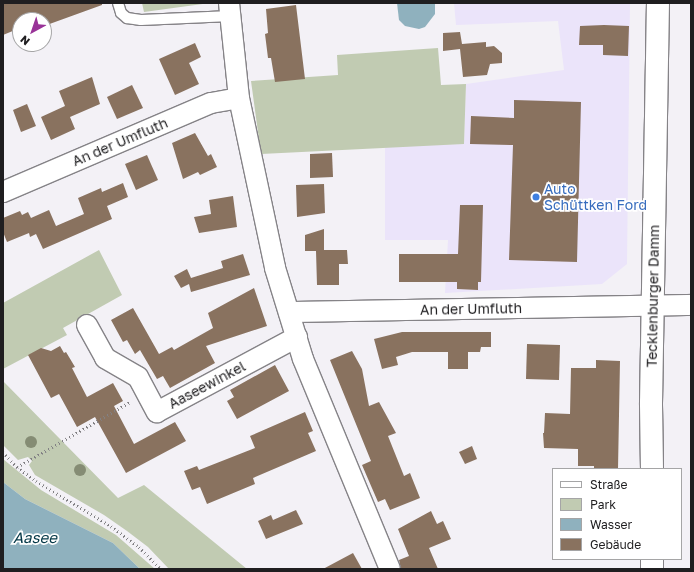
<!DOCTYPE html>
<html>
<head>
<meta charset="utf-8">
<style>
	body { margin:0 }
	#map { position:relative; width:694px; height:572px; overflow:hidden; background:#f3f1f6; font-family:"Golos Text",sans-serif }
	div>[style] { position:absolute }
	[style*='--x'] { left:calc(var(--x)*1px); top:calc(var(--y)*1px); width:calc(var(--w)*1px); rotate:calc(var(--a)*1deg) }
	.commercial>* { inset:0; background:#ebe4fa }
	.green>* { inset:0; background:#c1cbb2 }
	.water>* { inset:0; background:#8fb1be }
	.building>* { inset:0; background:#89725f }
	.path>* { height:2.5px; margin-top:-1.25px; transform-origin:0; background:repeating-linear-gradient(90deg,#828184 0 1px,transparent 0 4px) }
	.roads { filter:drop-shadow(1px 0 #858387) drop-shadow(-1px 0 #858387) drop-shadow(0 1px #858387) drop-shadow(0 -1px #858387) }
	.lane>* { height:10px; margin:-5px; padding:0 5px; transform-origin:5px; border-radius:5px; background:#fff }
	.street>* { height:20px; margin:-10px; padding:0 10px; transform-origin:10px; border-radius:10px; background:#fff }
	.secondary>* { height:22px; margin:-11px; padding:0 11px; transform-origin:11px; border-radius:11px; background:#fff }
	.trees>* { width:12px; height:12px; margin:-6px; border-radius:50%; background:#858c74 }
	.dots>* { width:11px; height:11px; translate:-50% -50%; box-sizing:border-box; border:2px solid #fff; border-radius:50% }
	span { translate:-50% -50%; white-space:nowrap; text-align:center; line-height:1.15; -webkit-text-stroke:3.5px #fff; paint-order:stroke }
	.street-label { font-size:14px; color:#1f1e20 }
	.shop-label { font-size:14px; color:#366cbe }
	.left { translate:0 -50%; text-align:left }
	.water-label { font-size:15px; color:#033746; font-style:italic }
	.frame { position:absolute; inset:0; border:4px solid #1f1e20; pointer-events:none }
	.legend { position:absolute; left:552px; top:468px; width:130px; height:92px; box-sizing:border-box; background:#fff; border:1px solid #a5a5a6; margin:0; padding:5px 7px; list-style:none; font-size:12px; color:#1f1e20 }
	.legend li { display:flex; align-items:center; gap:8px; height:20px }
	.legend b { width:20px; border:1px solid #a5a5a6 }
	.north { position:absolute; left:12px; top:12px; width:40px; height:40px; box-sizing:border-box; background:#fff; border:1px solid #a5a5a6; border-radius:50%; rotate:220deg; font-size:11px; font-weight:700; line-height:16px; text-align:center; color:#1f1e20 }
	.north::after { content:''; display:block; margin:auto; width:14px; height:18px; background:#993398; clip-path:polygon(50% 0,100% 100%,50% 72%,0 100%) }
</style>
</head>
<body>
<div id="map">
	<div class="commercial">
		<i style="clip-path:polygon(454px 3px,630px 3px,627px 264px,602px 284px,445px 293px,448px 240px,385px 240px,385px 146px,464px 144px,466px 84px,564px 70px,558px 21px,456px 25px)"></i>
	</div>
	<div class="green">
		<i style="clip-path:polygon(142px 3px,210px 3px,144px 12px)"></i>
		<i style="clip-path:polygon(438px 48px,441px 85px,466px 84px,464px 144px,261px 154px,251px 81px,338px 75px,337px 55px)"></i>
		<i style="clip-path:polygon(99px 250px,122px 295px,63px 328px,67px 335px,3px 369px,3px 303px)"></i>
		<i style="clip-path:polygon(3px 381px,118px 498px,144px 485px,247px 569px,169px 569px,148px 547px,127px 531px,104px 515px,35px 475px,29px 465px,32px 461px,28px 457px,18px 460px,3px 445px)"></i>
		<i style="clip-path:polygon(3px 459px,41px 490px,116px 535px,155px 569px,140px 569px,113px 543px,25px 499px,3px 482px)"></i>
	</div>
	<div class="water">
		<i style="clip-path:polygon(397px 3px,435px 3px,435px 14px,425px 27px,419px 29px,405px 26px,399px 20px)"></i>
		<i style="clip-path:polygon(3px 482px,25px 499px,113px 543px,140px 569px,3px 569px)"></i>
	</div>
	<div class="building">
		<i style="clip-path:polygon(3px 3px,102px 3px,102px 5px,44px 26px,44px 20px,20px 20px,20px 28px,3px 35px)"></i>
		<i style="clip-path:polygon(296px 5px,305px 79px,275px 82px,271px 58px,268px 58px,265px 34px,268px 33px,266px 9px)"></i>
		<i style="clip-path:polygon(604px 25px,629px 26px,628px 56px,603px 55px,603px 45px,579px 45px,580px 26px)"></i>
		<i style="clip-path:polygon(460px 32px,462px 44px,486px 42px,486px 47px,494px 46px,502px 53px,502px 63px,490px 64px,487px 75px,463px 77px,460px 49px,443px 51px,443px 33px)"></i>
		<i style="clip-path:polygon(195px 43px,201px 57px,189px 63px,199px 84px,175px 95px,159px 59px)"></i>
		<i style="clip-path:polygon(92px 77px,100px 104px,70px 117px,75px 129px,51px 140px,41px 117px,65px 106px,59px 91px)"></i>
		<i style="clip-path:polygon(132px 85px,143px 108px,117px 119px,107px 97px)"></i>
		<i style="clip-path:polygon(514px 100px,581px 102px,577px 262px,509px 260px,513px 145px,470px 144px,471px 116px,514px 118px)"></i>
		<i style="clip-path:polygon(27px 104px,36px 126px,21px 132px,13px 110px)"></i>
		<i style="clip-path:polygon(195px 133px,208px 156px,211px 154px,217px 167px,200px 175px,198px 172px,183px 179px,172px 143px)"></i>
		<i style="clip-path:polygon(332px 153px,333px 177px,310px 178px,310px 154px)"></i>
		<i style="clip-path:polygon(147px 155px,158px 180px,136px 190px,125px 164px)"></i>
		<i style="clip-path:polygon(123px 183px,128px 197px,107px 206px,112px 219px,43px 249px,36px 234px,30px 237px,29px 233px,7px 242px,3px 232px,3px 218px,20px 211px,22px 215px,28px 212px,31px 218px,49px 210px,56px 226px,84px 214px,78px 198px,101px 188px,102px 192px)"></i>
		<i style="clip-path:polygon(324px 184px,325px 213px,297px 217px,296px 185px)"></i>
		<i style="clip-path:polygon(233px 196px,237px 227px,199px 233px,194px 217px,211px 214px,209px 200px)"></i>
		<i style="clip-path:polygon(460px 205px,483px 205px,481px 282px,478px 282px,478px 290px,457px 289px,457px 282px,399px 282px,399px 254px,458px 254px)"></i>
		<i style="clip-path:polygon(324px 229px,324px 250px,347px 250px,348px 264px,339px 264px,339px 285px,317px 285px,316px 251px,305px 251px,305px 235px)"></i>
		<i style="clip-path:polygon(243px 254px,250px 275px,191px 292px,189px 284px,181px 288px,174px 276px,187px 269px,191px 278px,223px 268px,221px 261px)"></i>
		<i style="clip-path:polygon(254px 288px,267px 326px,206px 346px,215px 363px,170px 388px,163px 376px,157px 379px,140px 350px,135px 354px,127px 340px,123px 342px,111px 320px,133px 308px,159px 354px,172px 347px,174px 350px,213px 328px,208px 313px)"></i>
		<i style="clip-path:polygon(402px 332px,491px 332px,491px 347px,481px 347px,480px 352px,468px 352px,468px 369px,448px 369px,448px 352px,412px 352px,396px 357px,398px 365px,382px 369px,374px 339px)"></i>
		<i style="clip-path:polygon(527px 344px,560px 345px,559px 380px,526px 379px)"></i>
		<i style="clip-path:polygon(60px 346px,64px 353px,66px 352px,75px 367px,72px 368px,87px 397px,113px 383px,123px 401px,114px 406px,134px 444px,175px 422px,186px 441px,126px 473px,95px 417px,77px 427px,59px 394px,51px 398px,28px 355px,41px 348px,51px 351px)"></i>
		<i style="clip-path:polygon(352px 351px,362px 369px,369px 406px,379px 402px,396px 433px,388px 436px,404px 476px,410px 473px,420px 498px,390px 510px,385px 499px,378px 502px,362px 465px,371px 461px,330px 360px)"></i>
		<i style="clip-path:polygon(596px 360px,620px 361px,618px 469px,594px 469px,594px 466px,578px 466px,578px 449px,544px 448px,543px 433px,544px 433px,545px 413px,570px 414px,571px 368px,596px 368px)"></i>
		<i style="clip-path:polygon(275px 365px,289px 391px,237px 419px,227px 401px,234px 397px,230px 390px)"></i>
		<i style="clip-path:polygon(305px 412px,313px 431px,308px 433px,316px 451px,253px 478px,255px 484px,207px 504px,200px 487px,192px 490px,184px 471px,197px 466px,199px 470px,255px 448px,250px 436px)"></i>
		<i style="clip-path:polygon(472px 446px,477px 459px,465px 464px,459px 452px)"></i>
		<i style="clip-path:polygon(296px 510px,303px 524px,266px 539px,258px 521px,271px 515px,273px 520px)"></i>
		<i style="clip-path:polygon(431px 511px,437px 524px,443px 521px,451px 539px,429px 548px,438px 569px,401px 569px,399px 560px,409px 556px,398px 529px)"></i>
		<i style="clip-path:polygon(353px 553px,362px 569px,323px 569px)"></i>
	</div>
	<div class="path">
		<i style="--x:3;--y:452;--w:21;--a:47"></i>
		<i style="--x:17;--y:467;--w:24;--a:36"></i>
		<i style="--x:36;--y:481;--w:87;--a:31"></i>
		<i style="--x:111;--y:526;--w:35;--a:37"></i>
		<i style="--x:139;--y:547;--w:31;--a:45"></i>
		<i style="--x:17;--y:467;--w:130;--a:-29.9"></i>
	</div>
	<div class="roads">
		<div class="lane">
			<i style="--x:118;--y:3;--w:10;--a:73"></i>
			<i style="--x:121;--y:13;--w:8;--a:40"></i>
			<i style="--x:127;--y:18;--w:14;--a:8"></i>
			<i style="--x:141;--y:20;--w:90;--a:-2.5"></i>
		</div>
		<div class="street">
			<i style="--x:229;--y:3;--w:96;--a:84"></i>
			<i style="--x:239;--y:98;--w:174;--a:78"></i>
			<i style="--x:275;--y:268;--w:95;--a:72.9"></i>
			<i style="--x:303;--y:359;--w:227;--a:67.5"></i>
			<i style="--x:3;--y:192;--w:226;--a:-23.2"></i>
			<i style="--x:211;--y:103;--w:28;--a:-10"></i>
			<i style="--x:289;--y:312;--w:402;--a:-1"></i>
			<i style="--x:87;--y:325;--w:38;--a:61"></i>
			<i style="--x:105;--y:358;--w:38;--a:30"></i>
			<i style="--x:138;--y:377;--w:40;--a:62"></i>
			<i style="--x:157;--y:412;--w:159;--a:-28.2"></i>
		</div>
		<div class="secondary">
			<i style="--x:652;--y:469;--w:66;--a:-90.9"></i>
			<i style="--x:651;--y:403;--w:400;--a:-89"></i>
			<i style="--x:652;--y:569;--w:10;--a:-90"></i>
		</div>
	</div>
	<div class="trees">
		<i style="left:31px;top:442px"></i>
		<i style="left:80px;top:470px"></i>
	</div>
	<div class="dots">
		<i style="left:536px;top:197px;background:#3f7fe0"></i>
	</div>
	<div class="street-label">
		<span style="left:120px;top:142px;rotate:-23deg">An der Umfluth</span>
		<span style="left:653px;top:296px;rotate:-89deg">Tecklenburger Damm</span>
		<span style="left:471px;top:309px;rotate:-1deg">An der Umfluth</span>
		<span style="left:207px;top:385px;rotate:-28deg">Aaseewinkel</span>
	</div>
	<div class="shop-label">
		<span class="left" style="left:544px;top:197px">Auto<br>Schüttken Ford</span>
	</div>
	<div class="water-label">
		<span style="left:35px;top:538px">Aasee</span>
	</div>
	<div class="frame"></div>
	<ul class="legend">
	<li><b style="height:5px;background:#fff"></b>Straße</li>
	<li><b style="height:11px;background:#c1cbb2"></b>Park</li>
	<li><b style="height:11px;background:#8fb1be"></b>Wasser</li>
	<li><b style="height:11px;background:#89725f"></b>Gebäude</li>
	</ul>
	<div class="north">N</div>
</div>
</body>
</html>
